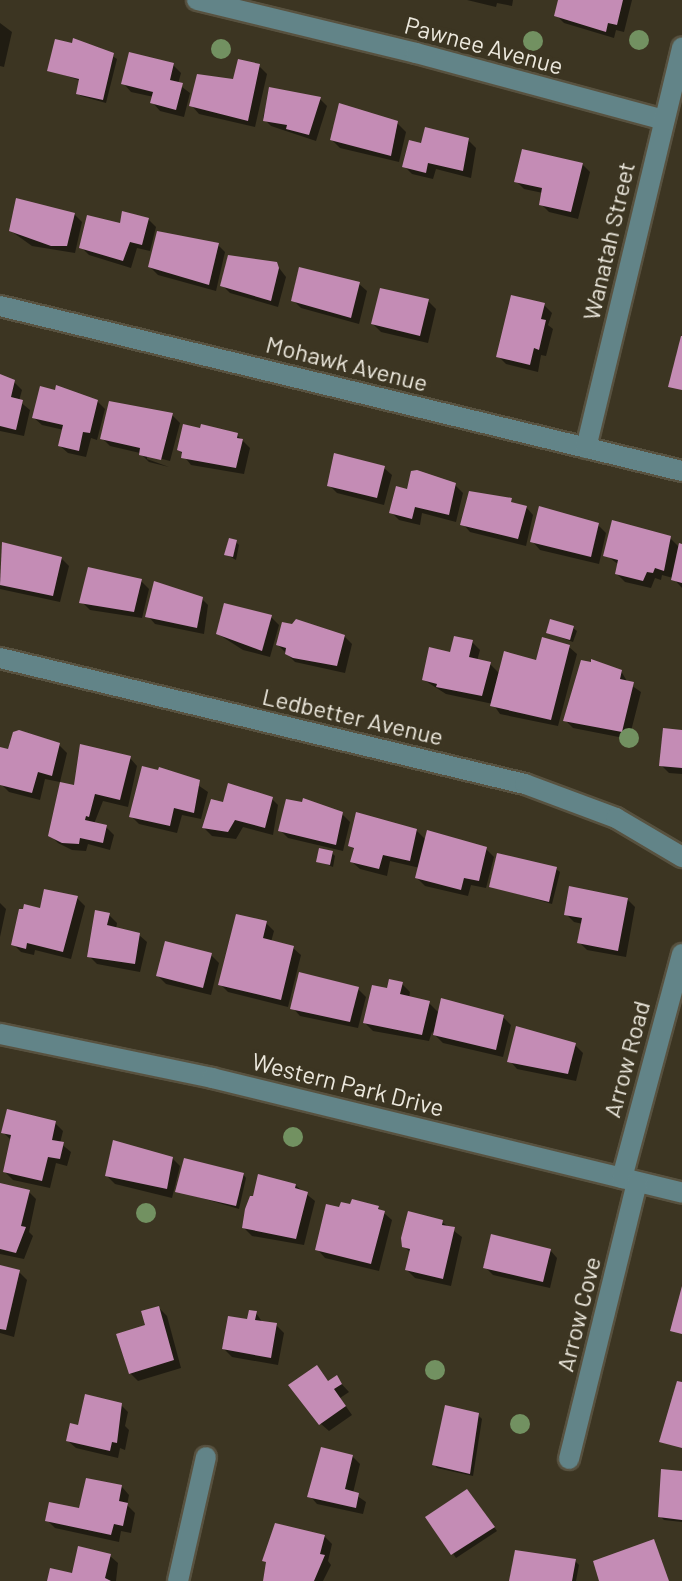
<!DOCTYPE html>
<html>
<head>
<meta charset="utf-8">
<style>
	body { margin:0 }
	#map { position:relative; width:682px; height:1581px; overflow:hidden; background:#3c3522; font-family:Barlow,sans-serif }
	div>[style] { position:absolute }
	[style*='--x'] { left:calc(var(--x)*1px); top:calc(var(--y)*1px); width:calc(var(--w)*1px); rotate:calc(var(--a)*1deg) }
	.shadow>* { inset:0; background:#0007 }
	.building>* { inset:0; background:#c48cb5 }
	.roads { filter:drop-shadow(2px 0 #585240) drop-shadow(-2px 0 #585240) drop-shadow(0 2px #585240) drop-shadow(0 -2px #585240) }
	.minor>* { height:20px; margin:-10px; padding:0 10px; transform-origin:10px; border-radius:10px; background:#628488 }
	.trees>* { width:20px; height:20px; margin:-10px; border-radius:50%; background:#729161 }
	span { translate:-50% -50%; white-space:nowrap; text-align:center; line-height:1.15; -webkit-text-stroke:8px #3c3522; paint-order:stroke }
	.street-label { font-size:24px; color:#ece8dd }
</style>
</head>
<body>
<div id="map">
	<div class="shadow">
		<i style="clip-path:polygon(467px 0,513px 0,512px 6px,497px 3px,496px 7px)"></i>
		<i style="clip-path:polygon(560px 0,632px 0,624px 32px,616px 30px,614px 38px,564px 23px,556px 15px)"></i>
		<i style="clip-path:polygon(0 23px,12px 32px,4px 67px,0 66px)"></i>
		<i style="clip-path:polygon(57px 41px,98px 47px,117px 59px,106px 103px,81px 96px,78px 93px,81px 81px,50px 70px)"></i>
		<i style="clip-path:polygon(173px 65px,181px 73px,178px 84px,190px 93px,184px 117px,160px 111px,153px 103px,154px 97px,131px 92px,124px 84px)"></i>
		<i style="clip-path:polygon(259px 66px,267px 74px,255px 127px,199px 114px,192px 106px)"></i>
		<i style="clip-path:polygon(270px 89px,320px 99px,327px 106px,316px 141px,271px 126px,263px 118px)"></i>
		<i style="clip-path:polygon(340px 106px,398px 124px,406px 132px,399px 162px,340px 148px,332px 140px)"></i>
		<i style="clip-path:polygon(468px 140px,476px 148px,471px 178px,436px 169px,433px 179px,412px 174px,404px 166px)"></i>
		<i style="clip-path:polygon(582px 164px,590px 172px,578px 219px,549px 212px,541px 204px,543px 193px,524px 189px,516px 181px)"></i>
		<i style="clip-path:polygon(74px 214px,82px 222px,75px 253px,32px 246px,11px 231px)"></i>
		<i style="clip-path:polygon(148px 219px,156px 227px,150px 251px,137px 248px,131px 268px,89px 255px,81px 247px,121px 225px)"></i>
		<i style="clip-path:polygon(218px 245px,225px 252px,216px 291px,158px 275px,150px 267px)"></i>
		<i style="clip-path:polygon(276px 264px,286px 277px,278px 307px,230px 293px,222px 285px)"></i>
		<i style="clip-path:polygon(359px 284px,367px 291px,359px 324px,301px 308px,293px 300px)"></i>
		<i style="clip-path:polygon(428px 301px,436px 309px,428px 343px,381px 332px,373px 324px)"></i>
		<i style="clip-path:polygon(544px 305px,552px 313px,548px 325px,553px 329px,546px 356px,541px 355px,538px 372px,506px 364px,498px 356px)"></i>
		<i style="clip-path:polygon(0 379px,14px 382px,22px 390px,19px 401px,30px 410px,24px 436px,0 431px)"></i>
		<i style="clip-path:polygon(97px 401px,105px 409px,97px 440px,91px 438px,86px 457px,68px 453px,60px 446px,64px 430px,42px 425px,34px 418px)"></i>
		<i style="clip-path:polygon(172px 415px,180px 423px,170px 461px,147px 455px,147px 459px,169px 467px,149px 462px,140px 453px,110px 446px,102px 438px)"></i>
		<i style="clip-path:polygon(237px 435px,250px 448px,244px 474px,191px 465px,179px 450px)"></i>
		<i style="clip-path:polygon(384px 468px,392px 475px,384px 505px,337px 493px,329px 485px)"></i>
		<i style="clip-path:polygon(455px 485px,463px 493px,456px 522px,422px 513px,420px 525px,399px 520px,391px 512px,408px 491px)"></i>
		<i style="clip-path:polygon(526px 507px,533px 515px,526px 546px,470px 532px,463px 524px)"></i>
		<i style="clip-path:polygon(598px 525px,606px 533px,599px 564px,540px 550px,533px 542px)"></i>
		<i style="clip-path:polygon(670px 538px,680px 548px,682px 546px,682px 588px,673px 578px,662px 575px,661px 580px,655px 578px,651px 588px,625px 582px,617px 574px,619px 565px,606px 555px)"></i>
		<i style="clip-path:polygon(236px 542px,239px 545px,236px 560px,227px 555px)"></i>
		<i style="clip-path:polygon(3px 544px,61px 558px,69px 566px,60px 602px,0 589px)"></i>
		<i style="clip-path:polygon(141px 581px,149px 589px,142px 618px,90px 610px,82px 602px)"></i>
		<i style="clip-path:polygon(200px 597px,208px 605px,204px 634px,155px 624px,148px 616px)"></i>
		<i style="clip-path:polygon(271px 617px,279px 625px,270px 657px,243px 650px,218px 634px)"></i>
		<i style="clip-path:polygon(573px 628px,577px 631px,573px 642px,548px 633px)"></i>
		<i style="clip-path:polygon(344px 636px,352px 644px,345px 673px,295px 662px,278px 645px)"></i>
		<i style="clip-path:polygon(472px 642px,480px 650px,477px 661px,490px 664px,500px 674px,569px 647px,577px 654px,558px 726px,500px 714px,493px 704px,446px 694px,424px 680px)"></i>
		<i style="clip-path:polygon(621px 671px,628px 683px,641px 692px,629px 739px,573px 728px,565px 720px)"></i>
		<i style="clip-path:polygon(682px 732px,682px 774px,669px 773px,661px 765px)"></i>
		<i style="clip-path:polygon(59px 745px,67px 753px,60px 782px,45px 779px,40px 800px,9px 792px,1px 784px,0 777px,10px 751px)"></i>
		<i style="clip-path:polygon(130px 758px,137px 766px,128px 807px,103px 801px,94px 824px,106px 827px,114px 835px,110px 850px,88px 844px,86px 851px,72px 850px,58px 843px,50px 835px,75px 787px)"></i>
		<i style="clip-path:polygon(192px 781px,208px 792px,201px 819px,182px 815px,177px 833px,139px 824px,131px 816px)"></i>
		<i style="clip-path:polygon(270px 797px,278px 805px,273px 835px,243px 827px,236px 839px,212px 836px,204px 828px,224px 804px)"></i>
		<i style="clip-path:polygon(342px 814px,350px 822px,343px 851px,288px 838px,280px 830px)"></i>
		<i style="clip-path:polygon(416px 830px,426px 840px,486px 849px,494px 857px,486px 888px,471px 885px,468px 896px,425px 886px,417px 878px,420px 868px,390px 861px,387px 876px,360px 869px,352px 862px,355px 850px,350px 846px)"></i>
		<i style="clip-path:polygon(332px 853px,335px 856px,333px 867px,318px 861px)"></i>
		<i style="clip-path:polygon(556px 869px,560px 872px,552px 904px,491px 886px)"></i>
		<i style="clip-path:polygon(77px 898px,85px 906px,71px 959px,35px 950px,34px 955px,21px 952px,13px 944px,41px 911px)"></i>
		<i style="clip-path:polygon(627px 899px,635px 907px,626px 957px,587px 950px,579px 942px,583px 924px,574px 922px,566px 914px)"></i>
		<i style="clip-path:polygon(0 903px,6px 909px,0 937px)"></i>
		<i style="clip-path:polygon(109px 915px,117px 923px,116px 929px,139px 935px,147px 942px,140px 972px,97px 964px,89px 956px)"></i>
		<i style="clip-path:polygon(266px 923px,274px 931px,271px 942px,293px 948px,301px 955px,288px 1007px,228px 992px,220px 984px)"></i>
		<i style="clip-path:polygon(211px 955px,219px 963px,211px 995px,166px 984px,158px 976px)"></i>
		<i style="clip-path:polygon(402px 984px,410px 992px,409px 998px,429px 1003px,440px 1014px,503px 1017px,511px 1025px,503px 1057px,443px 1043px,432px 1032px,429px 1041px,373px 1031px,365px 1023px,389px 991px)"></i>
		<i style="clip-path:polygon(358px 989px,366px 997px,358px 1028px,300px 1016px,293px 1008px)"></i>
		<i style="clip-path:polygon(575px 1045px,583px 1053px,576px 1081px,517px 1069px,510px 1061px)"></i>
		<i style="clip-path:polygon(55px 1123px,63px 1131px,60px 1143px,71px 1152px,67px 1166px,56px 1163px,50px 1188px,13px 1180px,5px 1172px,12px 1141px,3px 1132px)"></i>
		<i style="clip-path:polygon(172px 1158px,180px 1166px,172px 1198px,115px 1184px,107px 1176px)"></i>
		<i style="clip-path:polygon(243px 1174px,246px 1178px,239px 1209px,178px 1191px)"></i>
		<i style="clip-path:polygon(0 1185px,29px 1192px,36px 1199px,29px 1232px,33px 1236px,24px 1259px,0 1254px)"></i>
		<i style="clip-path:polygon(295px 1185px,315px 1201px,304px 1245px,252px 1236px,244px 1228px)"></i>
		<i style="clip-path:polygon(378px 1208px,392px 1220px,379px 1271px,325px 1258px,318px 1250px,341px 1210px)"></i>
		<i style="clip-path:polygon(442px 1222px,462px 1237px,451px 1286px,415px 1278px,407px 1270px,411px 1253px,404px 1246px)"></i>
		<i style="clip-path:polygon(550px 1250px,557px 1258px,550px 1288px,493px 1275px,485px 1267px)"></i>
		<i style="clip-path:polygon(0 1268px,19px 1272px,27px 1280px,14px 1337px,0 1333px)"></i>
		<i style="clip-path:polygon(159px 1308px,167px 1316px,181px 1368px,138px 1381px,130px 1373px)"></i>
		<i style="clip-path:polygon(256px 1313px,263px 1323px,276px 1325px,284px 1333px,278px 1365px,232px 1357px,224px 1349px)"></i>
		<i style="clip-path:polygon(317px 1368px,329px 1383px,336px 1378px,349px 1392px,340px 1398px,352px 1415px,329px 1431px,321px 1424px)"></i>
		<i style="clip-path:polygon(121px 1405px,128px 1412px,125px 1426px,129px 1430px,125px 1450px,120px 1448px,118px 1458px,76px 1448px,68px 1441px,79px 1427px)"></i>
		<i style="clip-path:polygon(478px 1415px,482px 1419px,473px 1476px,437px 1468px,434px 1464px)"></i>
		<i style="clip-path:polygon(352px 1456px,360px 1464px,353px 1493px,366px 1502px,363px 1514px,317px 1504px,310px 1496px)"></i>
		<i style="clip-path:polygon(682px 1473px,682px 1522px,664px 1520px,660px 1516px)"></i>
		<i style="clip-path:polygon(122px 1487px,129px 1495px,127px 1505px,135px 1513px,131px 1533px,121px 1531px,119px 1542px,55px 1528px,47px 1520px,81px 1510px)"></i>
		<i style="clip-path:polygon(470px 1495px,497px 1531px,456px 1558px,428px 1517px)"></i>
		<i style="clip-path:polygon(324px 1536px,332px 1544px,328px 1561px,331px 1565px,323px 1581px,265px 1581px)"></i>
		<i style="clip-path:polygon(110px 1556px,118px 1563px,116px 1581px,49px 1581px,73px 1575px)"></i>
		<i style="clip-path:polygon(575px 1561px,579px 1565px,576px 1581px,511px 1581px)"></i>
	</div>
	<div class="building">
		<i style="clip-path:polygon(558px 0,623px 0,617px 25px,608px 23px,606px 32px,554px 16px)"></i>
		<i style="clip-path:polygon(73px 38px,114px 53px,103px 100px,76px 94px,79px 79px,47px 71px,55px 39px,72px 43px)"></i>
		<i style="clip-path:polygon(129px 52px,174px 63px,170px 80px,183px 83px,176px 110px,150px 103px,153px 92px,121px 84px)"></i>
		<i style="clip-path:polygon(238px 59px,260px 64px,248px 121px,189px 106px,197px 74px,233px 79px)"></i>
		<i style="clip-path:polygon(269px 87px,321px 97px,309px 135px,286px 129px,287px 125px,263px 121px)"></i>
		<i style="clip-path:polygon(339px 103px,398px 121px,391px 156px,330px 140px)"></i>
		<i style="clip-path:polygon(425px 127px,469px 138px,463px 171px,428px 163px,426px 173px,402px 167px,409px 140px,421px 143px)"></i>
		<i style="clip-path:polygon(522px 149px,583px 163px,571px 212px,539px 205px,542px 188px,514px 182px)"></i>
		<i style="clip-path:polygon(16px 198px,75px 213px,67px 246px,51px 246px,9px 231px)"></i>
		<i style="clip-path:polygon(122px 211px,149px 218px,142px 245px,130px 242px,123px 261px,79px 248px,87px 215px,120px 223px)"></i>
		<i style="clip-path:polygon(157px 231px,219px 243px,209px 285px,148px 267px)"></i>
		<i style="clip-path:polygon(228px 255px,277px 262px,279px 268px,271px 301px,220px 286px)"></i>
		<i style="clip-path:polygon(299px 267px,360px 282px,351px 318px,291px 301px)"></i>
		<i style="clip-path:polygon(380px 288px,429px 299px,420px 336px,371px 324px)"></i>
		<i style="clip-path:polygon(511px 295px,545px 303px,541px 319px,546px 320px,539px 350px,534px 348px,530px 365px,496px 357px)"></i>
		<i style="clip-path:polygon(681px 336px,682px 336px,682px 390px,668px 387px)"></i>
		<i style="clip-path:polygon(0 374px,15px 380px,11px 397px,23px 400px,16px 430px,0 426px)"></i>
		<i style="clip-path:polygon(56px 385px,98px 400px,90px 433px,83px 432px,79px 451px,58px 446px,63px 425px,32px 418px,40px 386px,55px 390px)"></i>
		<i style="clip-path:polygon(109px 401px,173px 413px,161px 460px,139px 455px,140px 448px,100px 439px)"></i>
		<i style="clip-path:polygon(183px 424px,200px 428px,201px 424px,238px 433px,237px 438px,243px 439px,236px 468px,181px 458px,182px 452px,177px 450px)"></i>
		<i style="clip-path:polygon(334px 453px,385px 466px,377px 498px,327px 486px)"></i>
		<i style="clip-path:polygon(417px 470px,456px 483px,449px 515px,415px 507px,412px 519px,389px 513px,396px 486px,407px 489px,411px 471px)"></i>
		<i style="clip-path:polygon(469px 491px,512px 498px,511px 502px,527px 506px,518px 539px,460px 525px)"></i>
		<i style="clip-path:polygon(539px 506px,599px 523px,591px 557px,530px 542px)"></i>
		<i style="clip-path:polygon(612px 520px,671px 536px,664px 571px,655px 568px,653px 573px,647px 572px,643px 581px,615px 574px,618px 560px,603px 556px)"></i>
		<i style="clip-path:polygon(229px 538px,237px 540px,233px 557px,224px 555px)"></i>
		<i style="clip-path:polygon(2px 542px,62px 557px,53px 596px,0 585px)"></i>
		<i style="clip-path:polygon(679px 543px,682px 544px,682px 583px,671px 580px)"></i>
		<i style="clip-path:polygon(88px 567px,142px 579px,134px 612px,79px 603px)"></i>
		<i style="clip-path:polygon(154px 581px,203px 597px,197px 628px,145px 617px)"></i>
		<i style="clip-path:polygon(224px 603px,272px 615px,262px 651px,216px 634px)"></i>
		<i style="clip-path:polygon(296px 619px,345px 635px,337px 666px,293px 658px,285px 654px,286px 648px,276px 645px,282px 622px,292px 624px)"></i>
		<i style="clip-path:polygon(550px 619px,574px 626px,570px 640px,546px 633px)"></i>
		<i style="clip-path:polygon(454px 636px,473px 640px,469px 657px,491px 662px,482px 696px,436px 687px,437px 684px,422px 680px,429px 647px,450px 652px)"></i>
		<i style="clip-path:polygon(542px 637px,570px 645px,551px 720px,490px 706px,504px 651px,536px 660px)"></i>
		<i style="clip-path:polygon(591px 659px,622px 670px,620px 679px,634px 682px,622px 732px,563px 721px,581px 660px,591px 662px)"></i>
		<i style="clip-path:polygon(663px 728px,682px 730px,682px 768px,659px 766px)"></i>
		<i style="clip-path:polygon(19px 730px,60px 743px,52px 776px,38px 772px,32px 793px,0 785px,0 747px,8px 749px,13px 732px)"></i>
		<i style="clip-path:polygon(80px 744px,131px 756px,120px 800px,95px 794px,89px 817px,86px 816px,85px 820px,107px 825px,103px 843px,80px 838px,79px 844px,62px 843px,48px 836px,60px 782px,74px 785px)"></i>
		<i style="clip-path:polygon(142px 766px,158px 770px,159px 767px,200px 780px,194px 813px,174px 808px,170px 826px,129px 817px)"></i>
		<i style="clip-path:polygon(228px 783px,273px 797px,265px 828px,235px 820px,228px 832px,202px 828px,211px 799px,223px 802px)"></i>
		<i style="clip-path:polygon(303px 798px,343px 812px,336px 845px,278px 831px,286px 799px,302px 802px)"></i>
		<i style="clip-path:polygon(356px 812px,417px 829px,410px 861px,383px 855px,379px 869px,350px 862px,354px 848px,348px 846px)"></i>
		<i style="clip-path:polygon(427px 830px,487px 847px,479px 881px,464px 878px,461px 890px,415px 878px)"></i>
		<i style="clip-path:polygon(319px 848px,333px 851px,330px 865px,316px 862px)"></i>
		<i style="clip-path:polygon(497px 853px,557px 867px,549px 902px,489px 887px)"></i>
		<i style="clip-path:polygon(569px 886px,628px 898px,618px 951px,577px 943px,582px 918px,564px 915px)"></i>
		<i style="clip-path:polygon(44px 889px,78px 896px,63px 952px,27px 943px,26px 949px,11px 945px,19px 909px,23px 909px,24px 904px,40px 908px)"></i>
		<i style="clip-path:polygon(95px 910px,110px 913px,107px 925px,140px 933px,135px 964px,87px 957px)"></i>
		<i style="clip-path:polygon(236px 914px,267px 921px,263px 938px,294px 946px,281px 1000px,218px 985px)"></i>
		<i style="clip-path:polygon(165px 941px,212px 953px,203px 988px,156px 976px)"></i>
		<i style="clip-path:polygon(299px 972px,359px 987px,350px 1022px,290px 1009px)"></i>
		<i style="clip-path:polygon(389px 979px,403px 982px,400px 994px,430px 1001px,422px 1035px,363px 1023px,372px 985px,387px 988px)"></i>
		<i style="clip-path:polygon(441px 998px,504px 1015px,496px 1050px,433px 1035px)"></i>
		<i style="clip-path:polygon(516px 1026px,576px 1043px,568px 1074px,507px 1062px)"></i>
		<i style="clip-path:polygon(7px 1109px,56px 1121px,52px 1140px,64px 1142px,60px 1159px,48px 1157px,42px 1181px,3px 1172px,11px 1135px,1px 1133px)"></i>
		<i style="clip-path:polygon(113px 1140px,173px 1157px,167px 1189px,105px 1176px)"></i>
		<i style="clip-path:polygon(184px 1158px,244px 1173px,236px 1206px,175px 1192px)"></i>
		<i style="clip-path:polygon(258px 1174px,296px 1184px,295px 1188px,308px 1192px,296px 1239px,242px 1228px,245px 1209px,250px 1196px,253px 1196px)"></i>
		<i style="clip-path:polygon(0 1183px,30px 1190px,21px 1226px,26px 1227px,16px 1253px,0 1249px)"></i>
		<i style="clip-path:polygon(352px 1199px,379px 1206px,378px 1209px,385px 1211px,371px 1264px,315px 1250px,326px 1204px,339px 1207px,341px 1202px,350px 1204px)"></i>
		<i style="clip-path:polygon(408px 1211px,443px 1220px,442px 1225px,455px 1227px,443px 1279px,405px 1270px,410px 1249px,402px 1247px,401px 1238px)"></i>
		<i style="clip-path:polygon(491px 1234px,551px 1249px,543px 1282px,483px 1268px)"></i>
		<i style="clip-path:polygon(0 1265px,20px 1270px,6px 1330px,0 1329px)"></i>
		<i style="clip-path:polygon(682px 1286px,682px 1334px,670px 1331px)"></i>
		<i style="clip-path:polygon(159px 1306px,174px 1360px,129px 1374px,116px 1334px,145px 1325px,141px 1311px)"></i>
		<i style="clip-path:polygon(249px 1310px,257px 1311px,255px 1320px,277px 1323px,271px 1358px,222px 1349px,228px 1316px,247px 1319px)"></i>
		<i style="clip-path:polygon(317px 1365px,328px 1381px,337px 1375px,342px 1384px,334px 1389px,346px 1406px,319px 1425px,288px 1385px)"></i>
		<i style="clip-path:polygon(677px 1381px,682px 1382px,682px 1448px,659px 1442px)"></i>
		<i style="clip-path:polygon(85px 1394px,122px 1403px,117px 1443px,112px 1442px,110px 1451px,66px 1441px,70px 1423px,78px 1425px)"></i>
		<i style="clip-path:polygon(445px 1405px,479px 1413px,470px 1474px,432px 1465px)"></i>
		<i style="clip-path:polygon(321px 1447px,353px 1455px,345px 1489px,359px 1493px,356px 1508px,307px 1497px)"></i>
		<i style="clip-path:polygon(661px 1469px,682px 1471px,682px 1520px,658px 1517px)"></i>
		<i style="clip-path:polygon(86px 1478px,122px 1485px,119px 1501px,128px 1503px,123px 1526px,114px 1524px,111px 1535px,45px 1521px,49px 1502px,79px 1508px)"></i>
		<i style="clip-path:polygon(467px 1489px,495px 1527px,451px 1555px,425px 1517px)"></i>
		<i style="clip-path:polygon(275px 1523px,325px 1535px,320px 1554px,325px 1555px,314px 1581px,263px 1581px,266px 1562px,262px 1561px)"></i>
		<i style="clip-path:polygon(654px 1539px,669px 1581px,599px 1581px,593px 1561px)"></i>
		<i style="clip-path:polygon(78px 1546px,111px 1554px,105px 1578px,111px 1581px,47px 1581px,50px 1568px,72px 1573px)"></i>
		<i style="clip-path:polygon(515px 1550px,576px 1559px,572px 1581px,509px 1581px)"></i>
	</div>
	<div class="roads">
		<div class="minor">
			<i style="--x:197;--y:0;--w:225;--a:13.6"></i>
			<i style="--x:416;--y:53;--w:257;--a:15.1"></i>
			<i style="--x:0;--y:306;--w:702;--a:13.6"></i>
			<i style="--x:586;--y:448;--w:412;--a:-76.5"></i>
			<i style="--x:0;--y:658;--w:540;--a:13.5"></i>
			<i style="--x:525;--y:784;--w:97;--a:20.5"></i>
			<i style="--x:616;--y:818;--w:77;--a:30.6"></i>
			<i style="--x:0;--y:1034;--w:217;--a:11.7"></i>
			<i style="--x:212;--y:1078;--w:484;--a:13.7"></i>
			<i style="--x:622;--y:1178;--w:232;--a:-75"></i>
			<i style="--x:569;--y:1459;--w:285;--a:-76.2"></i>
			<i style="--x:178;--y:1581;--w:127;--a:-77.3"></i>
		</div>
	</div>
	<div class="trees">
		<i style="left:639px;top:40px"></i>
		<i style="left:533px;top:41px"></i>
		<i style="left:221px;top:49px"></i>
		<i style="left:629px;top:738px"></i>
		<i style="left:293px;top:1137px"></i>
		<i style="left:146px;top:1213px"></i>
		<i style="left:435px;top:1370px"></i>
		<i style="left:520px;top:1424px"></i>
	</div>
	<div class="street-label">
		<span style="left:484px;top:45px;rotate:15deg">Pawnee Avenue</span>
		<span style="left:608px;top:241px;rotate:-77deg">Wanatah Street</span>
		<span style="left:347px;top:363px;rotate:14deg">Mohawk Avenue</span>
		<span style="left:353px;top:716px;rotate:13deg">Ledbetter Avenue</span>
		<span style="left:626px;top:1059px;rotate:-75deg">Arrow Road</span>
		<span style="left:348px;top:1084px;rotate:14deg">Western Park Drive</span>
		<span style="left:578px;top:1314px;rotate:-76deg">Arrow Cove</span>
	</div>
</div>
</body>
</html>
